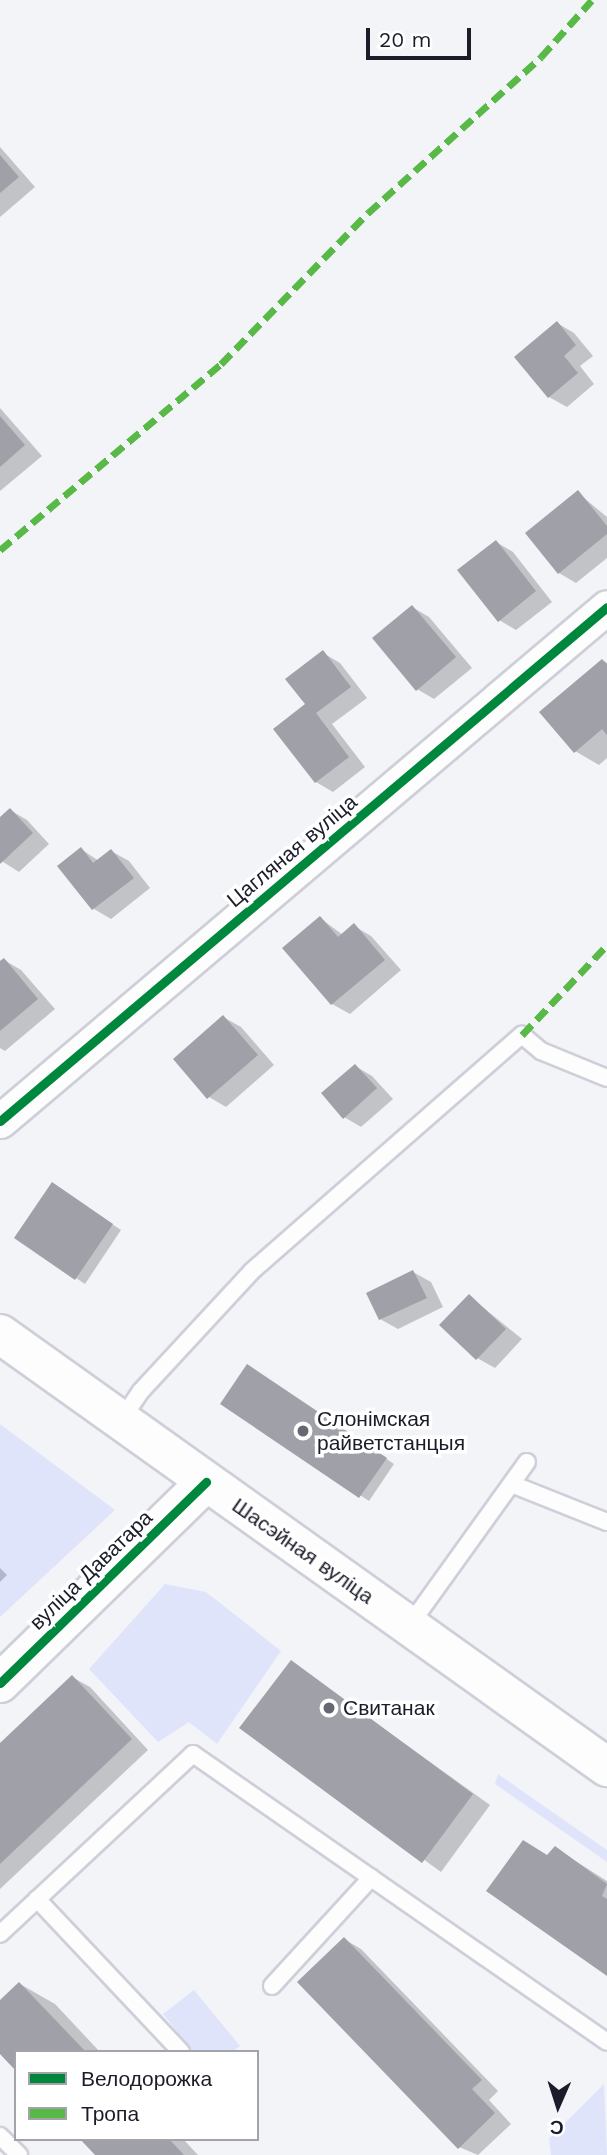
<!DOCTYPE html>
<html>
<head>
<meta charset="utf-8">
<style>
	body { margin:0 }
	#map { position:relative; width:607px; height:2155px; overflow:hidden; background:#f3f4f8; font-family:"Work Sans",sans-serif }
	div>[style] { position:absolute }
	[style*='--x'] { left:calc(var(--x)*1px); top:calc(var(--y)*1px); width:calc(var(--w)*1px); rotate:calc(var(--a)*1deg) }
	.green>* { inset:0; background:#e0e4fa }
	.shadow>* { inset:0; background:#0003 }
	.building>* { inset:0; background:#9fa0a8 }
	.roads { filter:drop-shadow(2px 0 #cecfd8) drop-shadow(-2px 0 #cecfd8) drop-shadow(0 2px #cecfd8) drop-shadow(0 -2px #cecfd8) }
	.lane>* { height:16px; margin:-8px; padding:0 8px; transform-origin:8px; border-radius:8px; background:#fdfdfe }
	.street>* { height:33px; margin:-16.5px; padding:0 16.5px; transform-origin:16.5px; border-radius:16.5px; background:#fdfdfe }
	.secondary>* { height:38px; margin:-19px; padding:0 19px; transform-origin:19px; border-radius:19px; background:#fdfdfe }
	.quiet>* { height:7px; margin-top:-3.5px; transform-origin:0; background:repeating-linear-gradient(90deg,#58b947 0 14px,transparent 0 21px) }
	.cycleway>* { height:9px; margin:-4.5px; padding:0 4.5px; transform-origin:4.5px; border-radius:4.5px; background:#00873e }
	.dots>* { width:19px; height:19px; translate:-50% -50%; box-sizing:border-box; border:4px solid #fff; border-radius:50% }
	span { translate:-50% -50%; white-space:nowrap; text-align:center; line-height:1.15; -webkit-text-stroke:7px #fff; paint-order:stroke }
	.street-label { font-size:21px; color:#1a1c29 }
	.poi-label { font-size:21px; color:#1a1c29 }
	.left { translate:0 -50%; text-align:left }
	.legend { position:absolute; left:14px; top:2050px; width:245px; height:91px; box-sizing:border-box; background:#fff; border:2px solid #a3a4a9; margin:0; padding:9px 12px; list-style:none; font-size:21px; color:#1a1c29 }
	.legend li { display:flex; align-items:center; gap:14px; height:35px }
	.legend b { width:35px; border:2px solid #a3a4a9 }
	.north { position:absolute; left:523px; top:2071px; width:70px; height:70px; -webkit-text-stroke:5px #fff; paint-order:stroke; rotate:183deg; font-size:19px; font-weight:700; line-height:28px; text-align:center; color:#1a1c29 }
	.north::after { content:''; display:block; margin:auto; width:24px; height:32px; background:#1a1c29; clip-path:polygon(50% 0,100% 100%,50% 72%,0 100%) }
	.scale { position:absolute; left:366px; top:28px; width:105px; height:32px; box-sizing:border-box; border:4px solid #1a1c29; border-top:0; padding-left:9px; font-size:21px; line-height:24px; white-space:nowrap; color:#1a1c29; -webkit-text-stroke:5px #fff; paint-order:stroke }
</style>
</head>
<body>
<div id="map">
	<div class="green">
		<i style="clip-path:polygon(0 1424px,115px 1510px,0 1617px)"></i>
		<i style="clip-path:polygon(165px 1584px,206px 1592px,281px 1651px,217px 1744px,189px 1722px,158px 1742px,89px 1669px)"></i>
		<i style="clip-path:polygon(498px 1774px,607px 1850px,607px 1862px,495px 1784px)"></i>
		<i style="clip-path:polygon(194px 1990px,240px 2046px,232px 2052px,193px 2052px,163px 2014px)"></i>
		<i style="clip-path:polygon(604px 2084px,607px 2155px,551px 2155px,549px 2139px)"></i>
	</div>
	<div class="shadow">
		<i style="clip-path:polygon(0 147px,35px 187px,0 217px)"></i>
		<i style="clip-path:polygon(557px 323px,574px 333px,593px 356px,580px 366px,594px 384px,567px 407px,549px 397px)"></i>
		<i style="clip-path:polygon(0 408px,42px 456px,0 491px)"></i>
		<i style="clip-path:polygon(578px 493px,607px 517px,607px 558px,576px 583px,559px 573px)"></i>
		<i style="clip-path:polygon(496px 542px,513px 552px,552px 602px,516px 630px,499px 620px)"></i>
		<i style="clip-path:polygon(412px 607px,429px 617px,472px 668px,434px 699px,417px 689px)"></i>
		<i style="clip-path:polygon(323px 653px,340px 663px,367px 698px,332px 724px,365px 767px,333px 792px,316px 782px,307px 704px)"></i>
		<i style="clip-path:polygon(603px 661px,607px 663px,607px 758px,599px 765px,575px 751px)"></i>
		<i style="clip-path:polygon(10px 810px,27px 820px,49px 844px,19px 872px,0 860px,0 819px)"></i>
		<i style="clip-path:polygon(81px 849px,99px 861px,111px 851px,129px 861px,150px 888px,111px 919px,94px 909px,60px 866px)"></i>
		<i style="clip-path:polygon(320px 918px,343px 935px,354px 926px,371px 936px,401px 970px,350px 1014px,332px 1004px,285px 949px)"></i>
		<i style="clip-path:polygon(4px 960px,21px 970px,55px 1009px,5px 1051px,0 1048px,0 963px)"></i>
		<i style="clip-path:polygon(223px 1017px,241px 1027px,274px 1065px,226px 1107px,209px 1097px)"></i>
		<i style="clip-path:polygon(355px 1066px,372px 1076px,393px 1099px,361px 1127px,344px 1117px)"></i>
		<i style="clip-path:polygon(61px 1190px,121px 1230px,85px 1284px,16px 1238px)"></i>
		<i style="clip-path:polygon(413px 1272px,431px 1282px,443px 1307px,398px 1329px,380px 1319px)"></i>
		<i style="clip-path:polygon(469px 1296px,522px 1339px,495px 1368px,477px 1358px)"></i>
		<i style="clip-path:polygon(256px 1371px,394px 1464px,369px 1501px,222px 1404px)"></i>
		<i style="clip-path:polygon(0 1568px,7px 1575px,0 1582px)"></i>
		<i style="clip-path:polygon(291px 1662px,490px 1805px,441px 1872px,242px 1728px)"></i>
		<i style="clip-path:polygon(72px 1677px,90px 1687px,148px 1750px,0 1889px,0 1745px)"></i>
		<i style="clip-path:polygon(555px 1848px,607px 1881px,607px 1973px,548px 1856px)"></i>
		<i style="clip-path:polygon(344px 1939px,361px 1949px,498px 2091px,489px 2100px,511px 2124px,478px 2155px,459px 2147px)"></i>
		<i style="clip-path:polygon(20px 1984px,55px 2004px,100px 2052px,0 2052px,0 2002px)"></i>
		<i style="clip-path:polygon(83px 2139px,183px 2139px,198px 2155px,98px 2155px)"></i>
	</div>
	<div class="building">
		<i style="clip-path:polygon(0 155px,19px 177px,0 193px)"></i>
		<i style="clip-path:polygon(557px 321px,576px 345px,564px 356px,578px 373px,548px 398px,514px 357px)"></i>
		<i style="clip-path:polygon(0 416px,25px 445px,0 467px)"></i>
		<i style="clip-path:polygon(578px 490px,607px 526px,607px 534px,558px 574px,525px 533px)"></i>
		<i style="clip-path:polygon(496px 540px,536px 591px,498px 622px,457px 570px)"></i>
		<i style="clip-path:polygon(412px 605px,456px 657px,416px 691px,372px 638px)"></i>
		<i style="clip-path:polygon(323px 650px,351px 687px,316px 713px,349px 757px,315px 783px,273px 729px,305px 704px,285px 679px)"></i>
		<i style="clip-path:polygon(602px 659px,607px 664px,607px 735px,602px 729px,574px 753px,539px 712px)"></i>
		<i style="clip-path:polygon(10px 808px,33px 833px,0 864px,0 817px)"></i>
		<i style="clip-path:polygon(81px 847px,93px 863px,111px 849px,134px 878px,92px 910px,57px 866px)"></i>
		<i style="clip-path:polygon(320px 916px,338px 937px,354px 923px,385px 960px,331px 1005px,282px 948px)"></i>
		<i style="clip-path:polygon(4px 958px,38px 999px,0 1031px,0 961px)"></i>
		<i style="clip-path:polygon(223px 1015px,258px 1055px,207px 1099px,173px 1059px)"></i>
		<i style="clip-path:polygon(355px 1064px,377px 1088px,343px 1119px,321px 1093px)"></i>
		<i style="clip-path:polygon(52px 1182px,113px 1224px,75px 1280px,14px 1238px)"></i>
		<i style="clip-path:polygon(413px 1270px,427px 1298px,379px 1320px,366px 1293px)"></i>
		<i style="clip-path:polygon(469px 1294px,506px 1329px,476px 1360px,439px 1325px)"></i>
		<i style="clip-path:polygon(247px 1364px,387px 1458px,359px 1498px,220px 1404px)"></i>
		<i style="clip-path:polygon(291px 1660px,473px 1794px,422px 1863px,239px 1728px)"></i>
		<i style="clip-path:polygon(72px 1675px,132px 1739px,0 1864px,0 1743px)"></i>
		<i style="clip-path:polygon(523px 1840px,547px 1855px,555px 1846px,607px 1884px,602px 1896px,607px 1899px,607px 1976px,486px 1891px)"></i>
		<i style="clip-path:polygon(344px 1937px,482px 2080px,472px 2089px,495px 2113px,458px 2149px,297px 1982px)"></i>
		<i style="clip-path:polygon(19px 1982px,86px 2052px,16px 2052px,16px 2071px,0 2054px,0 2000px)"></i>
		<i style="clip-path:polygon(80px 2139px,169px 2139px,184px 2155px,95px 2155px)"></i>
	</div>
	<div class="roads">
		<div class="lane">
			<i style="--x:120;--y:1422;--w:37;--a:-56"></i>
			<i style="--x:141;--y:1391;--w:163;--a:-47.2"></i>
			<i style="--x:252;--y:1271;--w:359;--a:-41.2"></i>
			<i style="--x:522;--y:1035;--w:25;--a:40"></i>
			<i style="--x:541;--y:1051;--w:71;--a:22.2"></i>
			<i style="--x:514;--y:1485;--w:100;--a:21.7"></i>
			<i style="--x:409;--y:1626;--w:202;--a:-54.3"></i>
			<i style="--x:37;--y:1899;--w:210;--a:46.7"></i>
			<i style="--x:0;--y:1934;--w:264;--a:-43"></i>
			<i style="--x:193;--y:1754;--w:504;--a:34.82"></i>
			<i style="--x:272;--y:1986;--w:147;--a:-47.5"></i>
			<i style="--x:0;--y:2136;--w:27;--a:45"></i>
		</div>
		<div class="street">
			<i style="--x:0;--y:1121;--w:795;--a:-40.26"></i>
		</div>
		<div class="secondary">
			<i style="--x:0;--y:1334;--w:746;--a:35.5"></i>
			<i style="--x:0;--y:1683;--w:288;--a:-44.3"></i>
		</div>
	</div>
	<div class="quiet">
		<i style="--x:0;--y:550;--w:289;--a:-40.1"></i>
		<i style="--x:221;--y:364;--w:211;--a:-45.8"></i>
		<i style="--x:368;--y:213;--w:233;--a:-42"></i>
		<i style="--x:541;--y:57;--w:76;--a:-48.2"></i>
		<i style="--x:522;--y:1035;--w:124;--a:-46.6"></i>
	</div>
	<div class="cycleway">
		<i style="--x:0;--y:1121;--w:795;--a:-40.26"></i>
		<i style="--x:0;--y:1683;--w:288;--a:-44.3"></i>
	</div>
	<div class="dots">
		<i style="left:303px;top:1431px;background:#666871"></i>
		<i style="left:329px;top:1708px;background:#666871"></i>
	</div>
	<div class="street-label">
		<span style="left:292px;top:851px;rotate:-40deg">Цагляная вуліца</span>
		<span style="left:303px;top:1551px;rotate:35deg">Шасэйная вуліца</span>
		<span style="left:91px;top:1570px;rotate:-44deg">вуліца Даватара</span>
	</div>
	<div class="poi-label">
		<span class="left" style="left:317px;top:1431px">Слонімская<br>райветстанцыя</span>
		<span class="left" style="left:343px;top:1708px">Свитанак</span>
	</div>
	<ul class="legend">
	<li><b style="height:9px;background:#00873e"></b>Велодорожка</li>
	<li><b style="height:9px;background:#58b947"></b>Тропа</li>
	</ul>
	<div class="north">С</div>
	<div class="scale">20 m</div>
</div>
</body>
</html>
